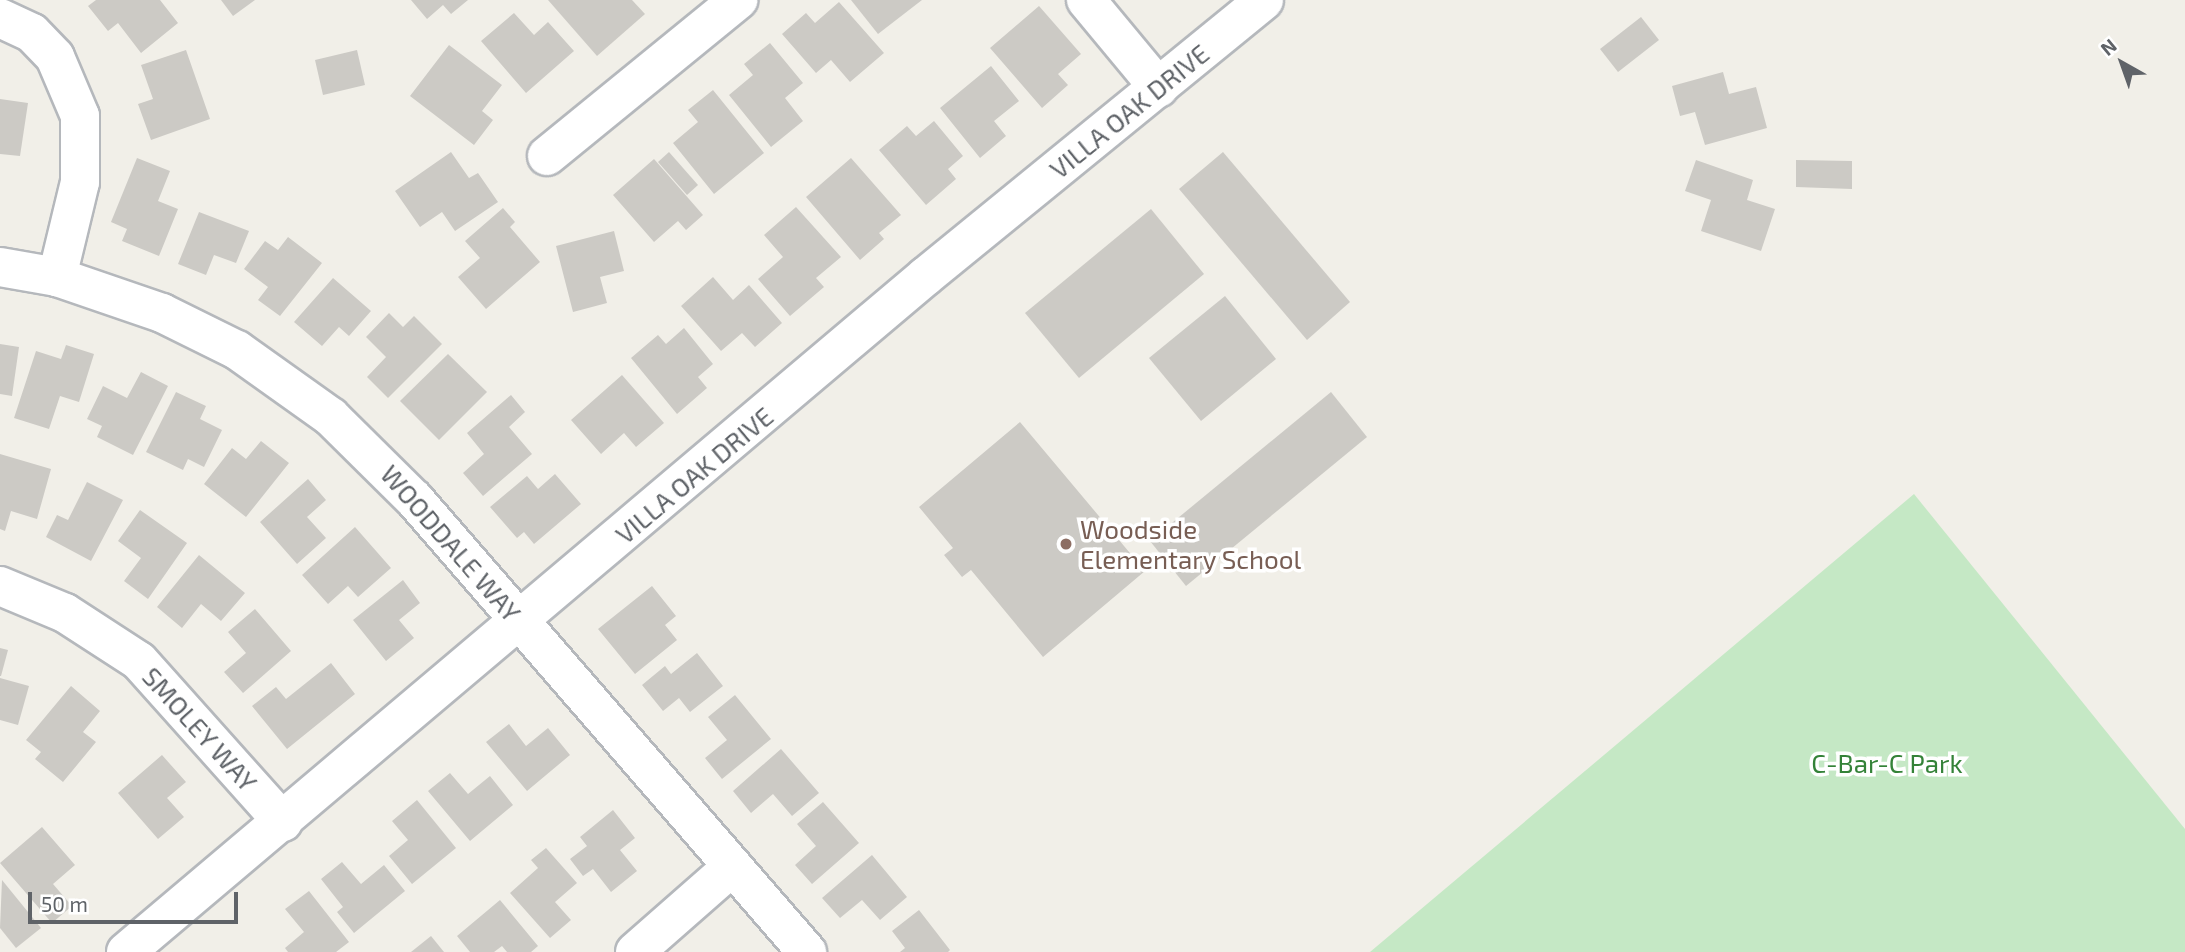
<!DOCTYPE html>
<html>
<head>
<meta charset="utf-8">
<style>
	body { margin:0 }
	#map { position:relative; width:2185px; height:952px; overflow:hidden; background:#f1efe8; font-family:"Exo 2",sans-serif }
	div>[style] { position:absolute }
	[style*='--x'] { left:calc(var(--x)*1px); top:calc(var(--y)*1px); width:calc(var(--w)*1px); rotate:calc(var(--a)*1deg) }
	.green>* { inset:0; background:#c5e8c5 }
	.building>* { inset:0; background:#cccac5 }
	.roads { filter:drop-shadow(2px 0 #b5b8bc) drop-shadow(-2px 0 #b5b8bc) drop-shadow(0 2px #b5b8bc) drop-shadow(0 -2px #b5b8bc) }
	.minor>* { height:38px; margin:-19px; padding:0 19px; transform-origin:19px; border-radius:19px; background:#fff }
	.dots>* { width:19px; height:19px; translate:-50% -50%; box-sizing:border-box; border:4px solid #fff; border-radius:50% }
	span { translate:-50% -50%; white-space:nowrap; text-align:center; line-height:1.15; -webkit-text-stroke:7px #fff; paint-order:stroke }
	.street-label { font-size:26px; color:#5f6368 }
	.education-label { font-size:26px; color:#785e54 }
	.left { translate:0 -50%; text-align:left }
	.park-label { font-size:26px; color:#348238 }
	.north { position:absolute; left:2087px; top:28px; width:70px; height:70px; -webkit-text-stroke:5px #fff; paint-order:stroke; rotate:320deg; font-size:19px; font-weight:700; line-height:28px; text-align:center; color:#5f6368 }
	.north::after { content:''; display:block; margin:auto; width:24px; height:32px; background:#5f6368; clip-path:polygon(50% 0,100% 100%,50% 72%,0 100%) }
	.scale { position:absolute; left:28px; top:892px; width:210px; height:32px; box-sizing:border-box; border:4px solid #5f6368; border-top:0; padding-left:9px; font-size:21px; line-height:24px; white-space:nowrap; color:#5f6368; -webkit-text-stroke:5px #fff; paint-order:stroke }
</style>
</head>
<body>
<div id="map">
	<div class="green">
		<i style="clip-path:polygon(1914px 494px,2185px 829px,2185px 952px,1370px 952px)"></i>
	</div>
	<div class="building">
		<i style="clip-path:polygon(96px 0,160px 0,178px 23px,141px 53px,118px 23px,108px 31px,88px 6px)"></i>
		<i style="clip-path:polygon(221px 0,255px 0,233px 16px)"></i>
		<i style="clip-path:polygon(411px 0,468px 0,451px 14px,443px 5px,427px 19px)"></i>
		<i style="clip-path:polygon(548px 0,632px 0,645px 14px,597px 56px)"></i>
		<i style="clip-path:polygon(851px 0,922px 0,878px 34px)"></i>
		<i style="clip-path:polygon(839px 2px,884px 53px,850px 82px,831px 60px,816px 73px,782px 34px,806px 13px,815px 23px)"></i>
		<i style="clip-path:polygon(1039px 6px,1081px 54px,1058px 74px,1068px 85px,1042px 108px,990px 48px)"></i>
		<i style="clip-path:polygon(514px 13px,534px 35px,548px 22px,574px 51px,526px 93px,481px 41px)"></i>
		<i style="clip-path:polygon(1641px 17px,1659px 40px,1618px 72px,1600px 49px)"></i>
		<i style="clip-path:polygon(770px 43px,803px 83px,785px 98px,803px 121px,771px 147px,729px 95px,753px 75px,744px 64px)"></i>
		<i style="clip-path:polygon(449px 45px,502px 85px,482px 111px,493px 120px,474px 145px,410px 96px)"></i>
		<i style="clip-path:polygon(186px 50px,210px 119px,151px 140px,138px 104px,153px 99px,141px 65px)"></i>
		<i style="clip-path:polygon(357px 50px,365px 85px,323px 95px,315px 60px)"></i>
		<i style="clip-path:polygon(991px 66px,1019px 101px,994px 121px,1006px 136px,980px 158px,940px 108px)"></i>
		<i style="clip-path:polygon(1723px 72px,1729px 94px,1756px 87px,1767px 128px,1705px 145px,1695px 112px,1680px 116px,1672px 86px)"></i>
		<i style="clip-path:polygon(713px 90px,764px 153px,714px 194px,673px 143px,698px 122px,688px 110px)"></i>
		<i style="clip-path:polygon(0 99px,28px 103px,20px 156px,0 154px)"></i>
		<i style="clip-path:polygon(934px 121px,963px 156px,948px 169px,956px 179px,926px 205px,879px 150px,907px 126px,916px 136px)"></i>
		<i style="clip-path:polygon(451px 152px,469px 178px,478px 173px,498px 202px,455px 231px,442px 212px,420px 227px,395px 191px)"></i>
		<i style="clip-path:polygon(669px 152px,698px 185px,687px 195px,658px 162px)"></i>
		<i style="clip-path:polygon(1223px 152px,1350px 302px,1307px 340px,1179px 189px)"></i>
		<i style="clip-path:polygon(137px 158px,170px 171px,158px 201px,178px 209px,159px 256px,122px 241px,127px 229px,111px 222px)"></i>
		<i style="clip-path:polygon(851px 158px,901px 215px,879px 233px,884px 239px,860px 260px,806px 197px)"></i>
		<i style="clip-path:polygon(654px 159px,703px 215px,686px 230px,678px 221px,654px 242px,613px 195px)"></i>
		<i style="clip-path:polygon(1696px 160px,1753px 180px,1747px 200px,1775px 209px,1761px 251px,1701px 231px,1711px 200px,1685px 191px)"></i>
		<i style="clip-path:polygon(1796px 160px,1852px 161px,1852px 189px,1796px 187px)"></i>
		<i style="clip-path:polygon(796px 207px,841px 257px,816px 278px,824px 287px,790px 316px,758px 279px,783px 257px,764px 235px)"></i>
		<i style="clip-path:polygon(503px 208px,515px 222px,510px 227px,540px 262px,486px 309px,458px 277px,480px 258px,465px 241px)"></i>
		<i style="clip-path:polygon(1151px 209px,1204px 274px,1079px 378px,1025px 313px)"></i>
		<i style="clip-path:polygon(199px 212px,249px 231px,236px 263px,214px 255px,206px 275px,178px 264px)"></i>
		<i style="clip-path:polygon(614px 231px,624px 271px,600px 277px,607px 303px,573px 312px,556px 246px)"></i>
		<i style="clip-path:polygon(288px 237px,322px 263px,280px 316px,258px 300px,268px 287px,244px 269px,265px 241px,278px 250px)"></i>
		<i style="clip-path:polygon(713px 277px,733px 300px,749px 285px,782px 323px,755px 347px,742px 333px,721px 351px,681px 306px)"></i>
		<i style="clip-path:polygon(333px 278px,371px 311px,349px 336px,339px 327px,322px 346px,294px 322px)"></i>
		<i style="clip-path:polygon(1225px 296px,1276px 359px,1201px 421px,1149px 358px)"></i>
		<i style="clip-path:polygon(389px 313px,403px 327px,414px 316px,442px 344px,388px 398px,367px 377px,386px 357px,366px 337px)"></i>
		<i style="clip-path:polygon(684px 328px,713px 364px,698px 377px,707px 388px,677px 414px,631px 358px,658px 335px,666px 344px)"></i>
		<i style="clip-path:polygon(0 344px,19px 347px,12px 396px,0 394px)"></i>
		<i style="clip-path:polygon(66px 345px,94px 354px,79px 402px,60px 396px,49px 429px,14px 418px,36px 351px,61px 359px)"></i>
		<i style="clip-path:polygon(448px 354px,487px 392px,439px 440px,400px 401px)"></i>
		<i style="clip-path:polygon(141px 372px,168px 386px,133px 455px,97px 437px,102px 426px,87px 419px,103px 386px,127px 398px)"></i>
		<i style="clip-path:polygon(622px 375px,664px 423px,636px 447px,624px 433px,601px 454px,571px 420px)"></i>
		<i style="clip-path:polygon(176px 392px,206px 406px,200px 419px,222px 430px,204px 467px,188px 459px,183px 470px,146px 452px)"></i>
		<i style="clip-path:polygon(1331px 392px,1367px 437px,1186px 586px,1150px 541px)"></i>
		<i style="clip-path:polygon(511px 395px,525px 412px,509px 427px,532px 454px,483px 496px,463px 473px,484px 454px,467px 433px)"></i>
		<i style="clip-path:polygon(1020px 422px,1145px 571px,1043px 657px,971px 570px,962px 577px,944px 555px,953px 548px,919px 507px)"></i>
		<i style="clip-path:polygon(261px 441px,289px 463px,246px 517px,204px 484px,232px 448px,246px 459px)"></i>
		<i style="clip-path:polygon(0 454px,51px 469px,37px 519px,11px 511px,5px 531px,0 529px)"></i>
		<i style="clip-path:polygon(555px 474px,581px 504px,534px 544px,524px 532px,517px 538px,490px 507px,527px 476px,538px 489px)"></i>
		<i style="clip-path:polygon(308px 479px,326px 500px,307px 517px,326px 538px,297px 564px,260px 522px)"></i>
		<i style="clip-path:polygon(87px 482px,123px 500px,91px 561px,46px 537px,57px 515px,68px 520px)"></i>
		<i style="clip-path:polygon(140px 510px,187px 543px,148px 599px,124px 581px,141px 558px,118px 541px)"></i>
		<i style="clip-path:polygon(355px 527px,391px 568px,358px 597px,348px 586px,328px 604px,302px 575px)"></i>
		<i style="clip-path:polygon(199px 555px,245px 593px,221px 621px,201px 604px,182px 628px,157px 607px)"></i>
		<i style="clip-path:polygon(403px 580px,420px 603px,399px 620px,414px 638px,386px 661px,353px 620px)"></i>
		<i style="clip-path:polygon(652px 586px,676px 616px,665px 625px,677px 640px,635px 674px,598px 629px)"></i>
		<i style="clip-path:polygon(255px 609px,291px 651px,243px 693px,224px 672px,246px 653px,228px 632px)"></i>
		<i style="clip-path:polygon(0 648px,8px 650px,1px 676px,0 676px)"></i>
		<i style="clip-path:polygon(697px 653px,723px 686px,690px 712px,679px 698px,663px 711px,642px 685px,665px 666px,671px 674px)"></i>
		<i style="clip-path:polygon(331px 663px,355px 694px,287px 749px,252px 706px,276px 687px,286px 699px)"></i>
		<i style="clip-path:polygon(0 678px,29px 686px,18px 725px,0 720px)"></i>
		<i style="clip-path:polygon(71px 686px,100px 711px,83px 732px,96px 742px,63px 782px,35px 759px,41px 752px,26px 740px)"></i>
		<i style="clip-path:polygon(735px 695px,771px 739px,722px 779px,705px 758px,727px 740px,708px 717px)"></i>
		<i style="clip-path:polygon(509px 724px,526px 746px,548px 728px,570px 755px,527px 791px,486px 742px)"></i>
		<i style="clip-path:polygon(781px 749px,819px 793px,792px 816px,773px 794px,751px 813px,733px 791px)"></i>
		<i style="clip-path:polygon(162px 755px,186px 782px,167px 798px,184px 817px,158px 839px,118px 793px)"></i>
		<i style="clip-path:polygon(450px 773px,468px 794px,490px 776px,513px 805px,470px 841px,428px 791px)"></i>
		<i style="clip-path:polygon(417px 800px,456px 848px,412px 884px,389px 856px,408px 840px,392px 821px)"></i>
		<i style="clip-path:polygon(823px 802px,859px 843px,812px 884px,795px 865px,816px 846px,797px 824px)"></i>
		<i style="clip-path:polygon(613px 810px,635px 838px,620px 850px,637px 871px,611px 892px,593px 869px,583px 876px,570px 859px,587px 846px,580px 837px)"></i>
		<i style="clip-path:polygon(42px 827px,75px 865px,53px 884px,72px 906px,52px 923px,0 863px)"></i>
		<i style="clip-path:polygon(546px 848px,577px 883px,555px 902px,571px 920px,550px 938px,510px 893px,538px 868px,531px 860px)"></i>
		<i style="clip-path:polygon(872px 855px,907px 897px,880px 920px,862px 900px,840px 918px,822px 898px)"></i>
		<i style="clip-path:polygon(342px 862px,361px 884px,384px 865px,405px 891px,354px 933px,337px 912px,343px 907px,321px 879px)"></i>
		<i style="clip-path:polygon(2px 880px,41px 928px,16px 948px,0 928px)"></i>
		<i style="clip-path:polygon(309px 891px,349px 942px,336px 952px,288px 952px,285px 948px,304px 932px,285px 909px)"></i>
		<i style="clip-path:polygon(500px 900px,538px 946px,531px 952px,507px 952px,502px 946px,494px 952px,470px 952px,457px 936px)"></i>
		<i style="clip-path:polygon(919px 910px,950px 950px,948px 952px,900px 952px,905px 948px,892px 931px)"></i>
		<i style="clip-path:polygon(431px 936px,444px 952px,411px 952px)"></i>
	</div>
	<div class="roads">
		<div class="minor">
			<i style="--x:1086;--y:0;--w:114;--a:50.3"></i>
			<i style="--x:0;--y:18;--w:35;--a:25"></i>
			<i style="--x:32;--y:33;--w:33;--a:46"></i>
			<i style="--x:55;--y:57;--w:64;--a:67"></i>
			<i style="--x:80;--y:116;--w:66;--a:90"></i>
			<i style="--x:80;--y:182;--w:98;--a:103.6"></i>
			<i style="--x:547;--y:156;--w:247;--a:-39.2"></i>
			<i style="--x:0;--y:267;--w:58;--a:10"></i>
			<i style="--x:57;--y:277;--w:111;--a:18.9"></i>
			<i style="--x:162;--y:313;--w:84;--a:26.3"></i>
			<i style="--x:237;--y:350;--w:115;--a:35.5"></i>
			<i style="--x:331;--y:417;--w:117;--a:44.7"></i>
			<i style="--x:414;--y:499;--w:600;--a:49.06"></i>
			<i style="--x:0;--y:586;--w:70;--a:22.6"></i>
			<i style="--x:65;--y:613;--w:88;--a:33"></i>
			<i style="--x:139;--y:661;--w:216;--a:48.2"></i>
			<i style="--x:126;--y:952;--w:1047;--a:-40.2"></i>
			<i style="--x:926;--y:276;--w:436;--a:-39.2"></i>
			<i style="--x:635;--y:952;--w:130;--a:-41.3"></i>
		</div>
	</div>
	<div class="dots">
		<i style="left:1066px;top:544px;background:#8d6e63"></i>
	</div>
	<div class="street-label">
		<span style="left:1129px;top:111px;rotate:-39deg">VILLA OAK DRIVE</span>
		<span style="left:694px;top:475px;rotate:-40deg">VILLA OAK DRIVE</span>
		<span style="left:451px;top:543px;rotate:49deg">WOODDALE WAY</span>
		<span style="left:200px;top:729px;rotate:48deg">SMOLEY WAY</span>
	</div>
	<div class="education-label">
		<span class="left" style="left:1080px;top:544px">Woodside<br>Elementary School</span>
	</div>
	<div class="park-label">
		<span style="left:1887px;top:763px">C-Bar-C Park</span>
	</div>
	<div class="north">N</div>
	<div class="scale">50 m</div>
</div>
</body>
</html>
